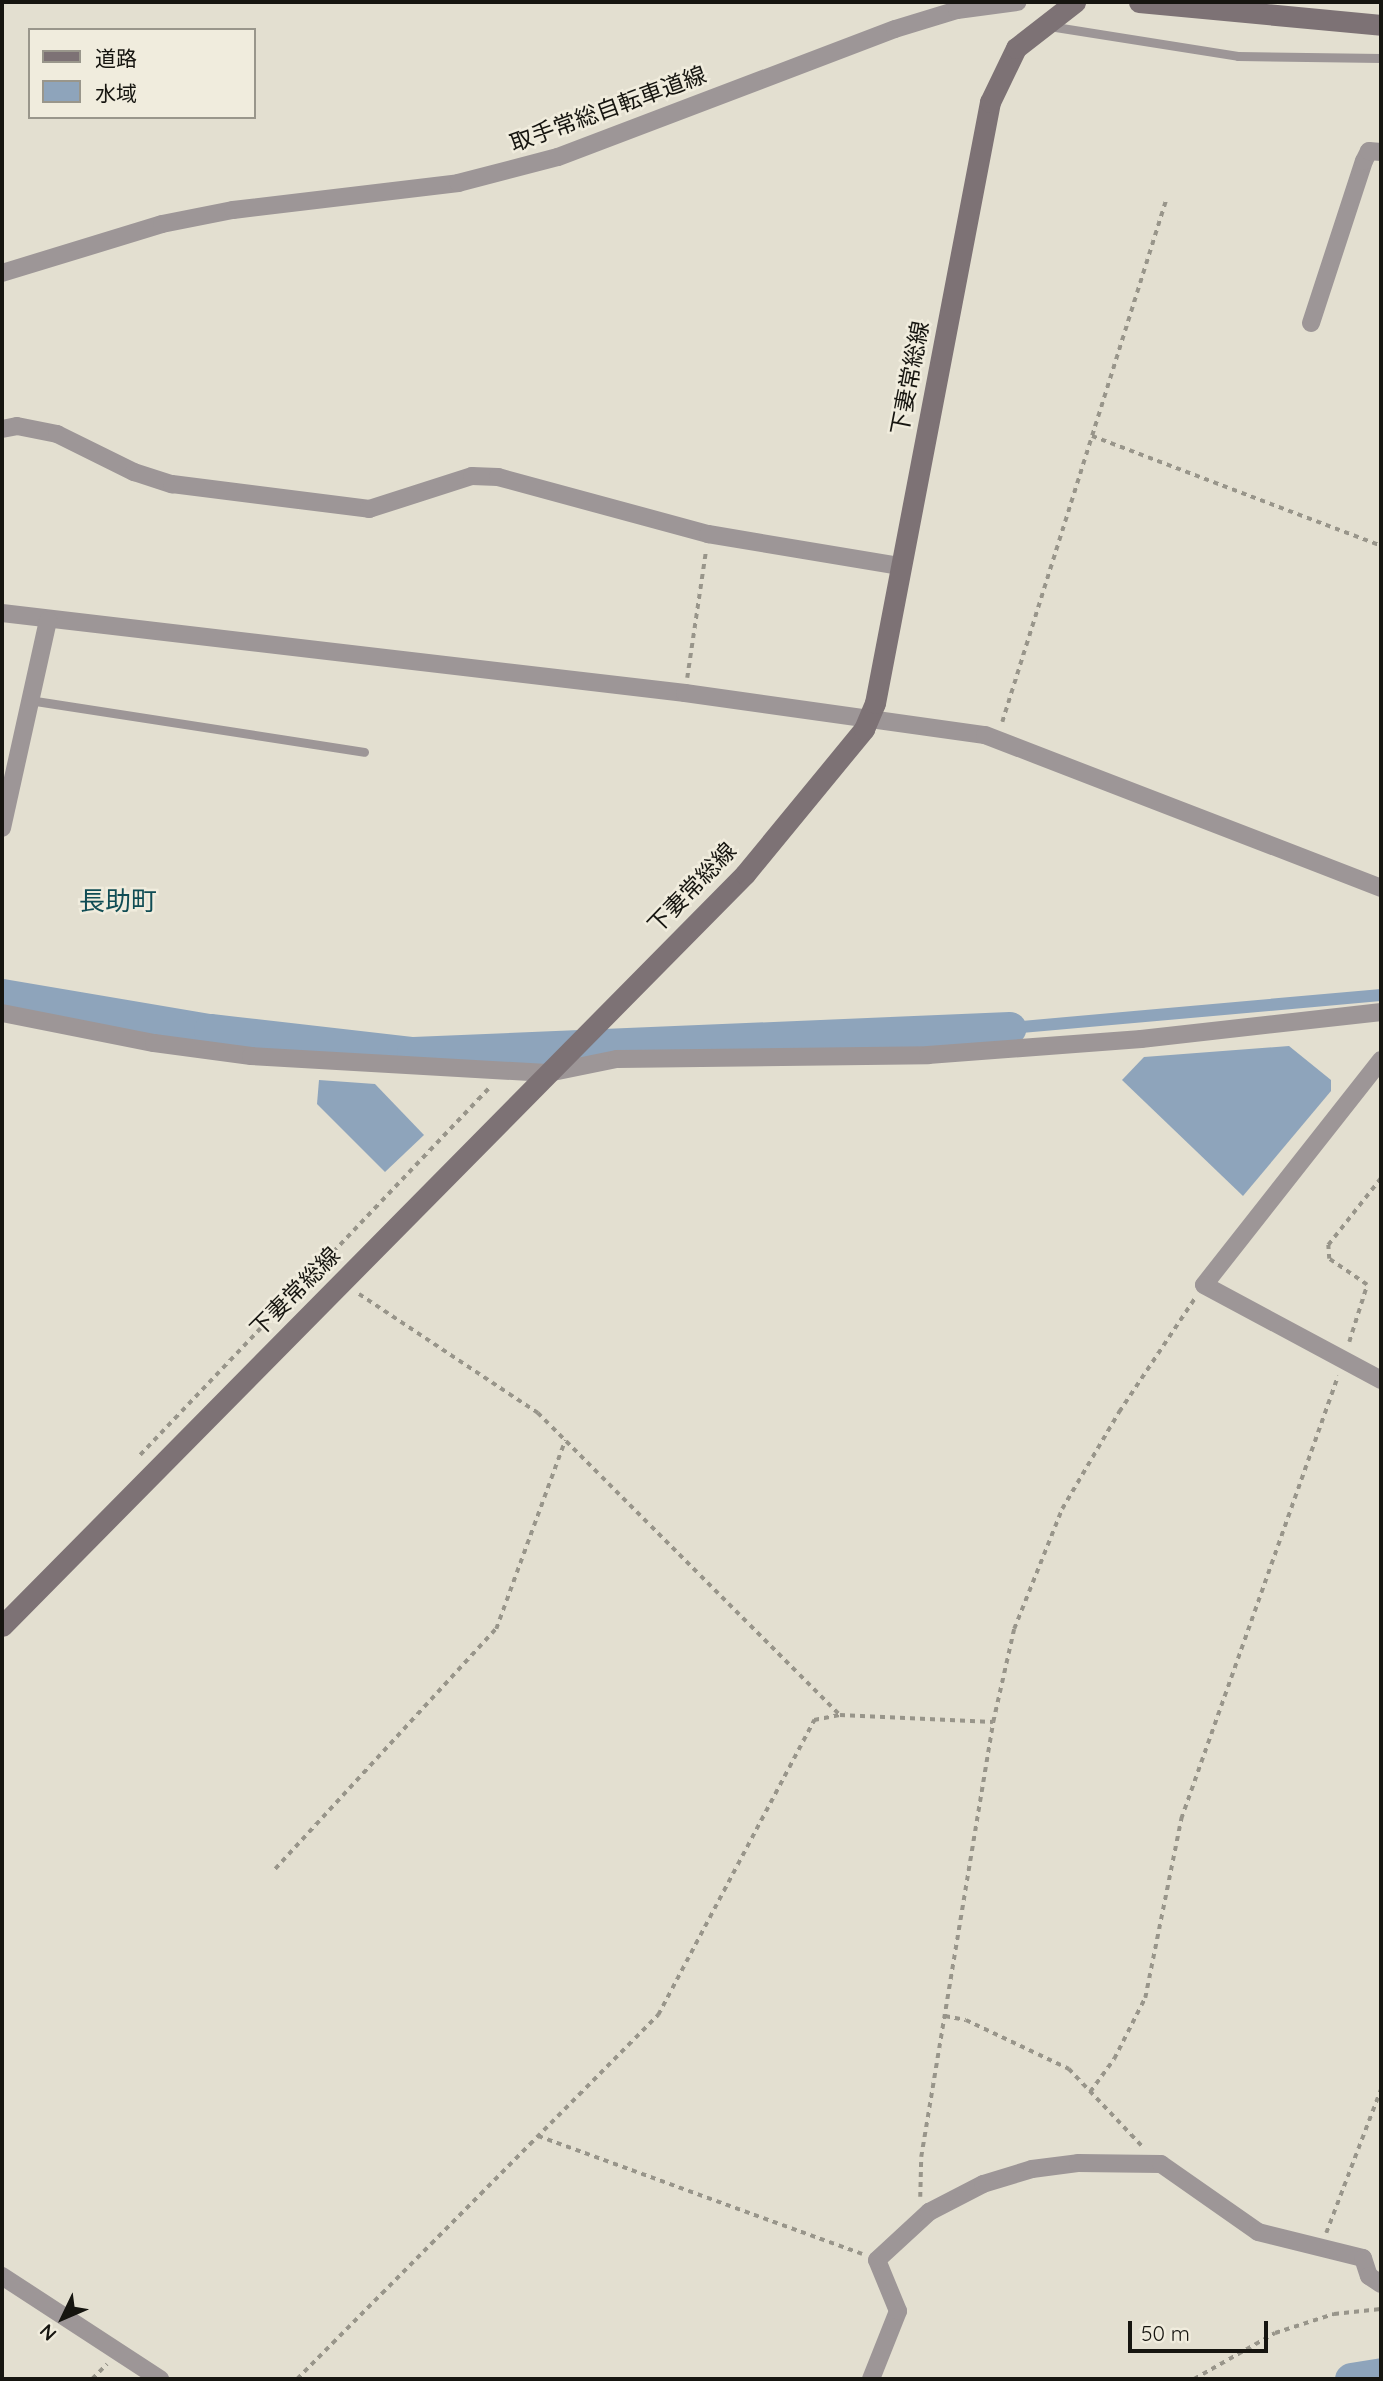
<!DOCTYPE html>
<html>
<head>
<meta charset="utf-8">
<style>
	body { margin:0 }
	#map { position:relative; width:1383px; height:2381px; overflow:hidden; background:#e3dfd0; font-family:Quicksand,"Noto Sans JP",sans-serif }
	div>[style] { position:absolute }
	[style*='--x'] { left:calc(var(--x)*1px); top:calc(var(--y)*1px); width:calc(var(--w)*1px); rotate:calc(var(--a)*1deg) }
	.water>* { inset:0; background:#8ea4bb }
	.river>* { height:33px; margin:-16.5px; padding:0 16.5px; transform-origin:16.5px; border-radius:16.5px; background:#8ea4bb }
	.path>* { height:3.5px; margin-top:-1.75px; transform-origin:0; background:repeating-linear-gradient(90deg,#98958a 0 5px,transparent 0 10px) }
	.lane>* { height:9px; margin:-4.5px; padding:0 4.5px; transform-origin:4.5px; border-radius:4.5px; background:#9d9697 }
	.street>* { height:18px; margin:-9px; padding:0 9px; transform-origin:9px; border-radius:9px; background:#9d9697 }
	.secondary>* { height:21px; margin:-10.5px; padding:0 10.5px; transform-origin:10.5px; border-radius:10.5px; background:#7d7275 }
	span { translate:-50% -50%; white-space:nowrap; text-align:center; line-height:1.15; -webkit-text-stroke:5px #f0ecdd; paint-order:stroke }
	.street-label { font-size:23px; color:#161510 }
	.quarter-label { font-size:26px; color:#0f4c54 }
	.frame { position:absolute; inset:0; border:4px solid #161510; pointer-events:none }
	.legend { position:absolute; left:28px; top:28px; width:228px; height:91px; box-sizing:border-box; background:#f0ecdd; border:2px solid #99968b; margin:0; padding:9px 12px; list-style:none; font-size:21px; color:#161510 }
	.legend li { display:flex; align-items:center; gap:14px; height:35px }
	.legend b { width:35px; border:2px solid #99968b }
	.north { position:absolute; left:28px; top:2283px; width:70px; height:70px; -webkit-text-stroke:5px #f0ecdd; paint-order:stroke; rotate:226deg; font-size:19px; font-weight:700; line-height:28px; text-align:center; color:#161510 }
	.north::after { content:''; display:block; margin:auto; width:24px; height:32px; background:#161510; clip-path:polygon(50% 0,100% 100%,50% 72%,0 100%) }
	.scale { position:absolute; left:1128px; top:2321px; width:140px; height:32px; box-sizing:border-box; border:4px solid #161510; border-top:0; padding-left:9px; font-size:21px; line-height:24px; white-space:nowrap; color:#161510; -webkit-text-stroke:5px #f0ecdd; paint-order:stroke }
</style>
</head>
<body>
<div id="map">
	<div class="water">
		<i style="clip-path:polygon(1381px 989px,1381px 1001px,967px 1038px,965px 1026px)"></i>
		<i style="clip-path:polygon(1289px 1046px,1331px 1080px,1331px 1091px,1243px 1196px,1122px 1080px,1144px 1057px)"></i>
		<i style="clip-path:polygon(319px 1080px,375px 1084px,424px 1135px,385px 1172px,317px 1104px)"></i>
	</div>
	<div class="river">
		<i style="--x:2;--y:995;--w:211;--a:9.6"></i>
		<i style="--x:210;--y:1030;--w:204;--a:6.5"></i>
		<i style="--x:413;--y:1053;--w:597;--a:-2.4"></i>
		<i style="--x:1351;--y:2379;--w:30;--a:-9"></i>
	</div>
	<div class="path">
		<i style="--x:1092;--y:436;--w:309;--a:20.8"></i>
		<i style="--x:687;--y:678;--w:129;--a:-81.6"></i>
		<i style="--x:1002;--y:722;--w:547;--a:-72.56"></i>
		<i style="--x:359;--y:1294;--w:215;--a:33.6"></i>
		<i style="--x:538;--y:1413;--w:427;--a:45"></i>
		<i style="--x:840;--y:1715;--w:153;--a:2.6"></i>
		<i style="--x:1349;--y:1342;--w:60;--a:-72.5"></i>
		<i style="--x:1367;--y:1285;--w:46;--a:-145.6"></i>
		<i style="--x:1329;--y:1259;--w:14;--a:-94"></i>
		<i style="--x:1328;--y:1245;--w:85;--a:-51.7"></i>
		<i style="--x:140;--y:1455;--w:506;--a:-46.44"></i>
		<i style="--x:275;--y:1869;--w:326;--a:-47.4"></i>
		<i style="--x:496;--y:1629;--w:201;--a:-69.9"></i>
		<i style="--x:945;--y:2016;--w:21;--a:11"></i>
		<i style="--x:966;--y:2020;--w:114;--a:25.4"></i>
		<i style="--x:1069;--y:2069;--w:108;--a:46.5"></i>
		<i style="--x:1090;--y:2092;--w:41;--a:-54"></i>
		<i style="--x:1114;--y:2059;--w:68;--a:-63.1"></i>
		<i style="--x:1145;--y:1998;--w:183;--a:-78.6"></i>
		<i style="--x:1181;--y:1819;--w:470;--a:-70.5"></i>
		<i style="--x:538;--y:2136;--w:345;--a:20"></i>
		<i style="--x:920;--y:2197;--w:40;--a:-88.6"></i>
		<i style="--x:921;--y:2157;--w:441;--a:-80.6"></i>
		<i style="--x:993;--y:1722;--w:95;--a:-77.3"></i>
		<i style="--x:1014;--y:1629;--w:129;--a:-68.2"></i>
		<i style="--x:1062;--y:1509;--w:113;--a:-59.6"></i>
		<i style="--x:1119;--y:1412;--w:137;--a:-56.3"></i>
		<i style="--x:1326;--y:2233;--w:154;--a:-69.1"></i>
		<i style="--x:92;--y:2379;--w:21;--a:-45"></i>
		<i style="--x:297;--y:2379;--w:513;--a:-45.24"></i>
		<i style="--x:658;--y:2015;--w:334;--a:-62.1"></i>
		<i style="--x:814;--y:1720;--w:26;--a:-11"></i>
		<i style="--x:1194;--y:2379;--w:93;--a:-29.6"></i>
		<i style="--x:1275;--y:2333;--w:62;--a:-17.9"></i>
		<i style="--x:1334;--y:2314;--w:47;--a:-6.1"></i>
	</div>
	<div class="lane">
		<i style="--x:1049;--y:26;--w:191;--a:9"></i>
		<i style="--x:1238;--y:56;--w:143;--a:0.8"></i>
		<i style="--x:29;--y:700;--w:339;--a:8.8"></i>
	</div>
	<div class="street">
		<i style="--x:2;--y:273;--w:167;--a:-17"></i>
		<i style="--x:162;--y:224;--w:72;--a:-11.2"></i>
		<i style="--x:233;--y:210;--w:227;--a:-6.8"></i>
		<i style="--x:458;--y:183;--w:103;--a:-14.6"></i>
		<i style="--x:558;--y:157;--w:360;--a:-20.8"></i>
		<i style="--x:895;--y:29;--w:65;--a:-17"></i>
		<i style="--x:957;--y:10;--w:61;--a:-7.6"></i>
		<i style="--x:1311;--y:323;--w:170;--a:-71.9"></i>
		<i style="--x:1364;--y:161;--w:11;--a:-63"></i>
		<i style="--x:1369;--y:151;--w:12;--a:5"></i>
		<i style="--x:2;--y:429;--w:15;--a:-11"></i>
		<i style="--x:17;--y:426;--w:41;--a:11.3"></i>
		<i style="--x:57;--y:434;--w:86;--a:26.3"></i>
		<i style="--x:134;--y:472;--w:40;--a:18"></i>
		<i style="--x:172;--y:484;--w:199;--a:7.2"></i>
		<i style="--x:369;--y:509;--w:108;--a:-17.8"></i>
		<i style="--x:472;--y:476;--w:26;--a:2"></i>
		<i style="--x:498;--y:477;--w:218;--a:15.2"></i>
		<i style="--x:708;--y:534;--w:195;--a:9.5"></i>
		<i style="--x:2;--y:613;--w:688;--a:6.68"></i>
		<i style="--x:685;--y:693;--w:303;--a:8"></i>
		<i style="--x:985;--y:735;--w:425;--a:21.1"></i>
		<i style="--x:2;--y:828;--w:213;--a:-77.5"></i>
		<i style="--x:2;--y:1013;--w:155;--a:11.2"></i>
		<i style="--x:154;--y:1043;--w:98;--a:7.6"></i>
		<i style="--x:251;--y:1056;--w:297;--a:3.3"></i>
		<i style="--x:548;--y:1073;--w:70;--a:-11.5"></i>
		<i style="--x:617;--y:1059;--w:311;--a:-0.7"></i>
		<i style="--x:928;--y:1055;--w:214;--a:-4.3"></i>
		<i style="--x:1141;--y:1039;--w:242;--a:-6.4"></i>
		<i style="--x:1381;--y:1060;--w:286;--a:128.2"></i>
		<i style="--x:1204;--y:1285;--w:201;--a:28.2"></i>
		<i style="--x:2;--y:2276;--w:189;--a:33.1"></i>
		<i style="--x:871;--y:2379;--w:73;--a:-68.3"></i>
		<i style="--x:898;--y:2311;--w:55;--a:-112.4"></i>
		<i style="--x:877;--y:2260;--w:71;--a:-42.7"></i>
		<i style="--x:929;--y:2212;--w:61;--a:-27.4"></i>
		<i style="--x:983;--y:2184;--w:51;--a:-17"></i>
		<i style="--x:1032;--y:2169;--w:46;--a:-7.4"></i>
		<i style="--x:1078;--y:2163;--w:83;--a:0.7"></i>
		<i style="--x:1161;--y:2164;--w:118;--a:35"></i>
		<i style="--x:1258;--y:2232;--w:108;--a:13.9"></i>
		<i style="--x:1363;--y:2258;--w:19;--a:72"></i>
		<i style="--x:1369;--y:2276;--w:14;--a:34"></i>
	</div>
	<div class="secondary">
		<i style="--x:1139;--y:2;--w:243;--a:5.4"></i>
		<i style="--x:2;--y:1626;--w:1057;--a:-45.34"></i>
		<i style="--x:745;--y:874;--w:188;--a:-50.6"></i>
		<i style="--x:864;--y:729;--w:28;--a:-67"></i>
		<i style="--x:875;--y:703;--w:612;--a:-79.17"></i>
		<i style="--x:990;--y:102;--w:60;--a:-64.3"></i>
		<i style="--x:1016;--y:48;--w:75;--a:-37.9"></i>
	</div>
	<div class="street-label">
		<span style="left:608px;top:109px;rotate:-20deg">取手常総自転車道線</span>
		<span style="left:910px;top:378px;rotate:-79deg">下妻常総線</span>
		<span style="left:692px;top:888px;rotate:-46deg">下妻常総線</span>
		<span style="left:295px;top:1292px;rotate:-45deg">下妻常総線</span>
	</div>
	<div class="quarter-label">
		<span style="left:118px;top:901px">長助町</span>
	</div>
	<div class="frame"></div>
	<ul class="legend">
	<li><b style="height:9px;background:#7d7275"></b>道路</li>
	<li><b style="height:19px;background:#8ea4bb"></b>水域</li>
	</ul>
	<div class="north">N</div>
	<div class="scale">50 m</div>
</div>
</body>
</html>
